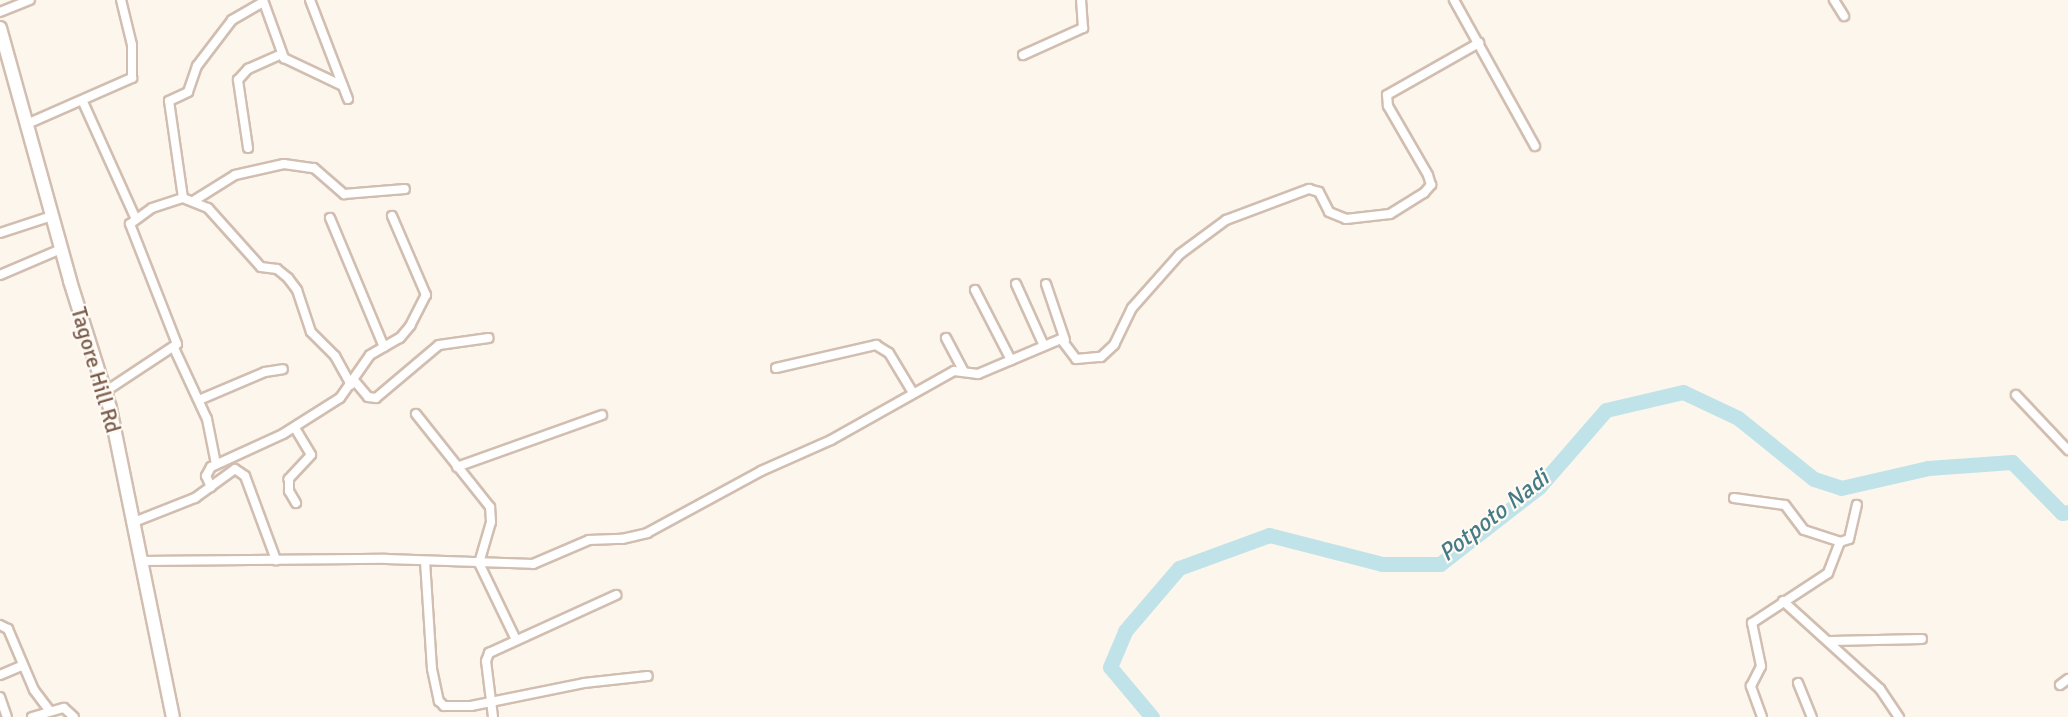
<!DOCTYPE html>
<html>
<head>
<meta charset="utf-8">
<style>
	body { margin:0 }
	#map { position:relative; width:2068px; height:717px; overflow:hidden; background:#fdf6ec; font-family:Signika,sans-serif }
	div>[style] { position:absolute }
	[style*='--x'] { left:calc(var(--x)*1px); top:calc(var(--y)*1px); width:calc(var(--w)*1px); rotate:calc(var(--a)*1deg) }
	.river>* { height:15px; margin:-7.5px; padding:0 7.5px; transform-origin:7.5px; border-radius:7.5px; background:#bfe3e8 }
	.roads { filter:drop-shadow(2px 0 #d1beb0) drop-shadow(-2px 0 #d1beb0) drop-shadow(0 2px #d1beb0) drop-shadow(0 -2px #d1beb0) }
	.minor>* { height:8px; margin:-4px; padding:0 4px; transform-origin:4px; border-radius:4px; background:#fff }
	.secondary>* { height:12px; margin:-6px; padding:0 6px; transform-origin:6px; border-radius:6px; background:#fff }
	span { translate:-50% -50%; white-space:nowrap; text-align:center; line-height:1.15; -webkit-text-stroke:4.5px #fffaf3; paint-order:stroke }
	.street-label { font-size:22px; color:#7a5c4d }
	.water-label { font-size:24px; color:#437c86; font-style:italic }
</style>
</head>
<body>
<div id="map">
	<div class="river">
		<i style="--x:1152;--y:717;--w:65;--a:-130"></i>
		<i style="--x:1110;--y:667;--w:39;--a:-67"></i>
		<i style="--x:1125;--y:631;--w:83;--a:-49.4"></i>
		<i style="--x:1179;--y:568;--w:96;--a:-20.1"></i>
		<i style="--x:1269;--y:535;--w:117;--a:14.4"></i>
		<i style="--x:1382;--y:564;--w:58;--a:0"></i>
		<i style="--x:1440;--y:564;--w:125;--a:-37.9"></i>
		<i style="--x:1539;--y:487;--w:102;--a:-49"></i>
		<i style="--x:1606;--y:410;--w:79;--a:-13.2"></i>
		<i style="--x:1683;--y:392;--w:61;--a:25.3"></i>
		<i style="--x:1738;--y:418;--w:97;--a:38.8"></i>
		<i style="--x:1814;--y:479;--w:28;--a:18"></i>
		<i style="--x:1841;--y:488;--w:89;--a:-12.9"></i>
		<i style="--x:1928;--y:468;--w:84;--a:-4.1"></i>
		<i style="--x:2012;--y:462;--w:71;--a:45.6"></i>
		<i style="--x:2062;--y:513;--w:6;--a:-9"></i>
	</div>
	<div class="roads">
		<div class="minor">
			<i style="--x:263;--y:0;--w:62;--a:70.1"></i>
			<i style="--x:284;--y:58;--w:65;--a:25.4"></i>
			<i style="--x:310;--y:0;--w:106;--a:69"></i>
			<i style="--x:1454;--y:0;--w:167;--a:61"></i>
			<i style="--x:1834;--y:0;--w:19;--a:58"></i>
			<i style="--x:0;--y:12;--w:32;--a:-22"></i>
			<i style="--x:1023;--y:55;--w:66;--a:-24.2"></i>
			<i style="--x:1083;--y:28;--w:28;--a:-94"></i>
			<i style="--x:83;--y:102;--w:126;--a:65.7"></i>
			<i style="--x:27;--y:124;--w:115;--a:-23.7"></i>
			<i style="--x:132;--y:78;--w:33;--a:-90"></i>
			<i style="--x:132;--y:45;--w:46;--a:-103.7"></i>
			<i style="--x:248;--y:148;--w:69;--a:-98.4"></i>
			<i style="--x:238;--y:80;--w:15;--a:-48"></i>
			<i style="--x:248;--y:69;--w:36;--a:-24"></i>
			<i style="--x:183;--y:198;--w:98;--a:-98.2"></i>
			<i style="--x:169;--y:101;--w:21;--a:-25"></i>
			<i style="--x:188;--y:92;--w:28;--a:-71"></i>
			<i style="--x:197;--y:66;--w:58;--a:-52.7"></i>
			<i style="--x:232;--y:20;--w:36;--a:-30"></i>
			<i style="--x:195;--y:200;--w:47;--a:-32"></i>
			<i style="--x:235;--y:175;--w:50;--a:-12.7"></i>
			<i style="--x:284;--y:164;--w:30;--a:8"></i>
			<i style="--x:314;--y:168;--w:40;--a:41"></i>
			<i style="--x:344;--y:194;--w:61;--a:-4.7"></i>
			<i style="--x:330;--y:218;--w:140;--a:67.3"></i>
			<i style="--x:0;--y:233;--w:55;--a:-18.1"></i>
			<i style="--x:0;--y:275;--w:66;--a:-23.1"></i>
			<i style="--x:1016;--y:284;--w:68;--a:65.7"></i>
			<i style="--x:1046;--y:284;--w:59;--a:71.3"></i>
			<i style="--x:975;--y:290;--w:79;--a:62.8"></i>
			<i style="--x:946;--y:338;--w:38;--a:62"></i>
			<i style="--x:174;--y:348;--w:78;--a:65.1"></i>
			<i style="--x:207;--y:419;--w:46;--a:78.7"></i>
			<i style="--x:776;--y:368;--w:103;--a:-13"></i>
			<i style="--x:876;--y:345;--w:15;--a:32"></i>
			<i style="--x:889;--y:353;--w:47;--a:59"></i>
			<i style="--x:353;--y:379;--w:23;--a:50"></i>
			<i style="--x:368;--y:397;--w:8;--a:7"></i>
			<i style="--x:376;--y:398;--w:82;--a:-40.1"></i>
			<i style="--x:439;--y:345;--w:50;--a:-8"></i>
			<i style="--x:106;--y:391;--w:85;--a:-33.5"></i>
			<i style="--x:177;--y:344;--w:129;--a:-111.4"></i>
			<i style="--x:130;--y:224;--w:27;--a:-36"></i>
			<i style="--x:152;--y:208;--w:33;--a:-18"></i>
			<i style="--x:183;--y:198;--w:27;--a:22"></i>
			<i style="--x:208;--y:208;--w:79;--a:48.1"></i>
			<i style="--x:261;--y:267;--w:16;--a:7"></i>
			<i style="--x:277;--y:269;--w:14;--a:39"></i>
			<i style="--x:288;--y:278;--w:15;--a:53"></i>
			<i style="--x:297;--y:290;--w:44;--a:71.6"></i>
			<i style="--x:311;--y:332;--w:34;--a:45"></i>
			<i style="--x:335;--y:356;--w:33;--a:61"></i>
			<i style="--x:2016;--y:395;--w:76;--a:46.6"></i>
			<i style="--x:199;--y:400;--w:72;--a:-23"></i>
			<i style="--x:265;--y:372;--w:18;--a:-9"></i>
			<i style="--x:416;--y:414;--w:119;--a:51.5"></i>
			<i style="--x:490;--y:507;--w:15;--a:86"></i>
			<i style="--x:491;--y:522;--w:43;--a:106.3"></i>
			<i style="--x:479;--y:563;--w:85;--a:64.3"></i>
			<i style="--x:295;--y:428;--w:31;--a:59"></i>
			<i style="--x:311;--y:455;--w:33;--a:133"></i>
			<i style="--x:289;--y:479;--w:12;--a:90"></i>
			<i style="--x:289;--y:491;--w:14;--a:60"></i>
			<i style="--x:457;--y:467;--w:154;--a:-19.7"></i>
			<i style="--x:211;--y:487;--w:12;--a:-114"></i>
			<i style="--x:206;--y:476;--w:10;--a:-61"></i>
			<i style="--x:211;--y:467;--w:79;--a:-24.6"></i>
			<i style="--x:283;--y:434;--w:67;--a:-32.3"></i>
			<i style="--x:340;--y:398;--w:52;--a:-55.1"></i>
			<i style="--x:370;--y:355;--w:34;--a:-30"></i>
			<i style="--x:400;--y:338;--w:16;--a:-50"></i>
			<i style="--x:410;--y:326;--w:35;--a:-63"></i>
			<i style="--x:426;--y:295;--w:86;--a:-113.3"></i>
			<i style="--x:1734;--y:498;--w:51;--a:7.8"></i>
			<i style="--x:1785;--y:505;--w:31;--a:53"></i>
			<i style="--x:1804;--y:530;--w:38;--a:18"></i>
			<i style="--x:134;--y:522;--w:66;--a:-21.5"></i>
			<i style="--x:195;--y:498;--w:49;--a:-35.9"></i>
			<i style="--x:235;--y:469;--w:12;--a:35"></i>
			<i style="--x:245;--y:476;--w:90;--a:69.7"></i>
			<i style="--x:142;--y:561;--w:244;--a:-0.5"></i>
			<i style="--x:386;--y:559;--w:147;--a:1.9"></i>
			<i style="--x:533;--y:564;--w:61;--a:-23.2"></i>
			<i style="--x:589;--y:540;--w:33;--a:-2"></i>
			<i style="--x:622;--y:539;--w:26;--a:-13"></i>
			<i style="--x:647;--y:533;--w:130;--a:-28.5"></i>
			<i style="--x:761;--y:471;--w:77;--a:-23.9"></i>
			<i style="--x:831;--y:440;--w:141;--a:-29.3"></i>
			<i style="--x:954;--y:371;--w:24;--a:7"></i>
			<i style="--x:978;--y:374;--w:90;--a:-22.9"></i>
			<i style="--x:1061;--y:339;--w:25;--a:53"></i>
			<i style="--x:1076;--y:359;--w:25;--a:-5"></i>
			<i style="--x:1101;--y:357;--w:18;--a:-43"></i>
			<i style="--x:1114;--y:345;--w:41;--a:-64.1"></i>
			<i style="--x:1132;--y:308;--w:72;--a:-48.4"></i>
			<i style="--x:1180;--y:254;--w:57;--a:-36.5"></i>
			<i style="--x:1226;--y:220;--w:89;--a:-20.5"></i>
			<i style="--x:1309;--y:189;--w:10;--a:17"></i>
			<i style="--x:1319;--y:192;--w:22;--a:63"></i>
			<i style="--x:1329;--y:212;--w:18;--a:22"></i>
			<i style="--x:1346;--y:219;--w:44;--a:-6.5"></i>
			<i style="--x:1390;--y:214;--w:40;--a:-32"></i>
			<i style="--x:1424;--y:193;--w:11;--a:-49"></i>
			<i style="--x:1431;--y:185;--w:10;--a:-107"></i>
			<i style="--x:1428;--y:175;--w:80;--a:-120.1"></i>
			<i style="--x:1388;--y:106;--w:11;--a:-95"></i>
			<i style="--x:1387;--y:95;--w:106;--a:-29.5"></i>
			<i style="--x:425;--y:561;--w:108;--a:86.3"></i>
			<i style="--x:432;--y:669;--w:33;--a:78"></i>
			<i style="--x:439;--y:701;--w:7;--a:45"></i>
			<i style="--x:444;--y:706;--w:27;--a:0"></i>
			<i style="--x:471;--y:706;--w:115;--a:-11.5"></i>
			<i style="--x:584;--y:683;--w:64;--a:-6.2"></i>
			<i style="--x:1783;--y:601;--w:131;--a:42.2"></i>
			<i style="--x:1880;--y:689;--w:34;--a:56"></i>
			<i style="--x:0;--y:625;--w:9;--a:27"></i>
			<i style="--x:8;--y:629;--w:66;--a:66.9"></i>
			<i style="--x:34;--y:690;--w:26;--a:53"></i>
			<i style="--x:1831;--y:641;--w:91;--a:-1.3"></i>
			<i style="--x:0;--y:675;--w:25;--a:-23"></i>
			<i style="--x:1798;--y:683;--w:37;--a:68"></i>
			<i style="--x:2060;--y:685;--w:10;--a:-37"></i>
			<i style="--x:0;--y:697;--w:21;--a:71"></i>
			<i style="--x:32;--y:717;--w:33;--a:-16"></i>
			<i style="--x:64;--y:708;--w:13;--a:42"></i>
			<i style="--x:493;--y:717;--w:56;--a:-97.1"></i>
			<i style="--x:486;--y:661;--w:9;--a:-69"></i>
			<i style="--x:489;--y:653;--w:140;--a:-24.5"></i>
			<i style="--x:1762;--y:717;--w:33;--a:-110"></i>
			<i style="--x:1751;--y:686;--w:22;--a:-63"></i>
			<i style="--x:1761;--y:666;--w:44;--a:-101.8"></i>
			<i style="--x:1752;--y:623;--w:91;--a:-33.3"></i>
			<i style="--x:1828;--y:573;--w:33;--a:-69"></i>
			<i style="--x:1840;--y:542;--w:9;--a:-18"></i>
			<i style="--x:1849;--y:539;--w:35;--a:-77"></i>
		</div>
		<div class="secondary">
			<i style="--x:0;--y:28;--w:263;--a:74.5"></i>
			<i style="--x:70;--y:281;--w:133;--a:72.5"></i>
			<i style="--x:110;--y:408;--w:315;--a:78.5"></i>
		</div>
	</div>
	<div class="street-label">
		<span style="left:96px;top:370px;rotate:74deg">Tagore Hill Rd</span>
	</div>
	<div class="water-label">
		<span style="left:1494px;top:516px;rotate:-38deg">Potpoto Nadi</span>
	</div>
</div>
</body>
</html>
